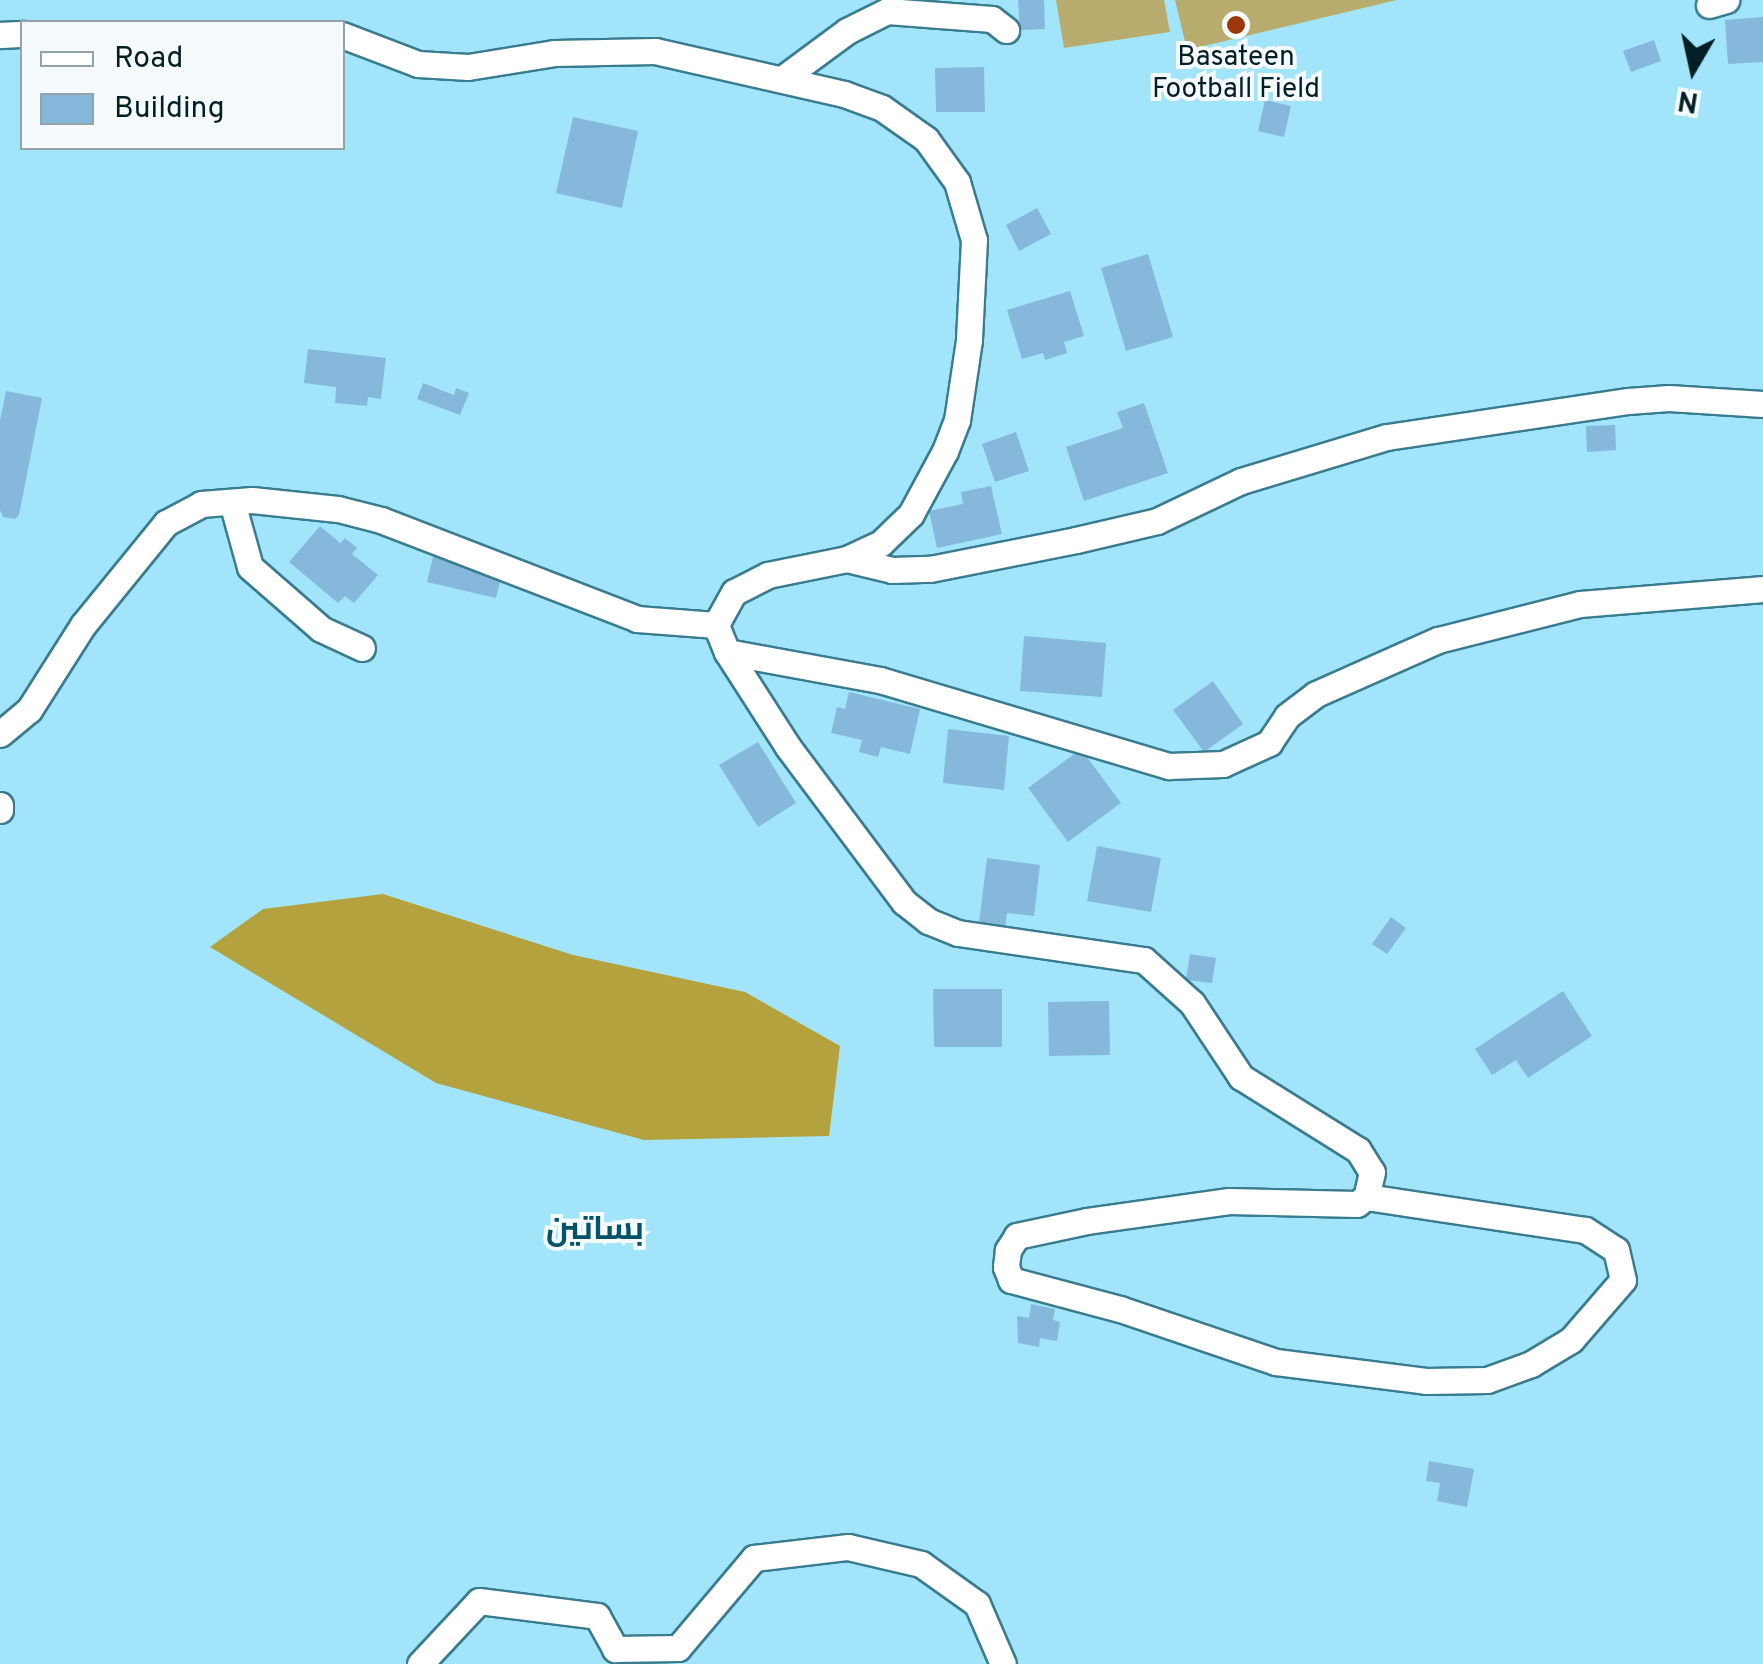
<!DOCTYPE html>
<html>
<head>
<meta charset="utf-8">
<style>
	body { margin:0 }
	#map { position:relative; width:1763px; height:1664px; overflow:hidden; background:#a2e5fa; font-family:Overpass,Cairo,sans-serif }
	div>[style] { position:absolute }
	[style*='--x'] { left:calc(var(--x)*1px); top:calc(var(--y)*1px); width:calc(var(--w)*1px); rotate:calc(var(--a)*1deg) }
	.green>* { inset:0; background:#b7ac6e }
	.forest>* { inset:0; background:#b3a23d }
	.building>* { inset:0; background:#86b8db }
	.roads { filter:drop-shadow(2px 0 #3a7c8f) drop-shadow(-2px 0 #3a7c8f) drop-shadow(0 2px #3a7c8f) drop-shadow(0 -2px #3a7c8f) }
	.street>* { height:25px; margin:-12.5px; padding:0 12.5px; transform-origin:12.5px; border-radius:12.5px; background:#fff }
	.dots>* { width:28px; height:28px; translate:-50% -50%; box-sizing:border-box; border:5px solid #f5fbfd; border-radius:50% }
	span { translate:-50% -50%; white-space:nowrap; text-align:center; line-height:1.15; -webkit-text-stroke:8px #f5fbfd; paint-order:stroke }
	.poi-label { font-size:28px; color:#031f26 }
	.quarter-label { font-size:32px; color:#055366; font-weight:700 }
	.legend { position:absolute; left:20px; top:20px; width:325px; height:130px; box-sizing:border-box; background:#f5fbfd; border:2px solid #94a3a7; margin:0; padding:12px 18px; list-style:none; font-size:30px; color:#031f26 }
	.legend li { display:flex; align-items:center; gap:20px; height:50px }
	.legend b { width:50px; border:2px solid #94a3a7 }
	.north { position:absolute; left:1643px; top:20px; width:100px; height:100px; -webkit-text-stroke:8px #f5fbfd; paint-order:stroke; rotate:189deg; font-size:28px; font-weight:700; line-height:40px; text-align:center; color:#031f26 }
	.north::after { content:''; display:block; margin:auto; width:35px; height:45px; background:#031f26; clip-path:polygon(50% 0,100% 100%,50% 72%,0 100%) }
</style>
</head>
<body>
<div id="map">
	<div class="green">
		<i style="clip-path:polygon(1056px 0,1164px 0,1170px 32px,1064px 48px)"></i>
		<i style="clip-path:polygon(1175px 0,1397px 0,1187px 50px)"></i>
	</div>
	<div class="forest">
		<i style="clip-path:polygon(383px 894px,573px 955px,745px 992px,840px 1046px,829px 1136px,644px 1140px,436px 1083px,210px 947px,263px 909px)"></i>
	</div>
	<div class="building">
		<i style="clip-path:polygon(1018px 0,1044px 0,1045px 29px,1020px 30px)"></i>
		<i style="clip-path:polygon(1763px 17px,1763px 62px,1728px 64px,1725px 20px)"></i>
		<i style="clip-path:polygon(1654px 40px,1661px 61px,1631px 72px,1623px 51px)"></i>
		<i style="clip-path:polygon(984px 67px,985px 112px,936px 112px,935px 68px)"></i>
		<i style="clip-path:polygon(1265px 100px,1291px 106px,1284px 137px,1258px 131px)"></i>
		<i style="clip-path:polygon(573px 117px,638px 131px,622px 208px,556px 193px)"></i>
		<i style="clip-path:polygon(1037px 208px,1051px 234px,1019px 251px,1006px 225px)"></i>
		<i style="clip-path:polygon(1148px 254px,1173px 337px,1126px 351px,1101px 268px)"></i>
		<i style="clip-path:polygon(1070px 291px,1084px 336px,1064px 342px,1067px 353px,1045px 360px,1043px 353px,1022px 359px,1007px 310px)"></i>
		<i style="clip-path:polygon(308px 349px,386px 358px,381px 399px,368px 397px,367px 406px,335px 403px,336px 387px,304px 383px)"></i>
		<i style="clip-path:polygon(423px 383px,454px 395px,456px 388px,469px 393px,460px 415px,417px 399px)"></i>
		<i style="clip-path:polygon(6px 391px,42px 398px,19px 515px,15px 519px,3px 517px,0 510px,0 421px)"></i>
		<i style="clip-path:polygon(1144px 403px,1168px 473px,1084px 501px,1066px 447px,1123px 428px,1117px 412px)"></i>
		<i style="clip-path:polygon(1615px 425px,1616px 450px,1587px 452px,1586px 426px)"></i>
		<i style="clip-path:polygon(1016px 432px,1029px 471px,995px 482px,982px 444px)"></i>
		<i style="clip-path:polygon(991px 486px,1002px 534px,937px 548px,929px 511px,963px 504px,961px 492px)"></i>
		<i style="clip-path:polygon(320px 526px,340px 543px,345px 538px,357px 548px,352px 554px,378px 575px,354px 603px,345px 596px,338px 603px,289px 562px)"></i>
		<i style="clip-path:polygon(433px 557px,502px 574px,496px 598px,427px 582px)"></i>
		<i style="clip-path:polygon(1024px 636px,1106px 643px,1102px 697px,1020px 691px)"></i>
		<i style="clip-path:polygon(1213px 681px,1243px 724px,1204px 752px,1173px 710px)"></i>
		<i style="clip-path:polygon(849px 692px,920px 709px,910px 754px,881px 747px,878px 757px,859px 752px,862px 740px,831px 733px,837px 707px,845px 709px)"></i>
		<i style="clip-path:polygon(948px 729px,1009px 736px,1004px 790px,943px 783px)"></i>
		<i style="clip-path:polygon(758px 742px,796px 803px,758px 827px,719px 765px)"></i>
		<i style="clip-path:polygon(1081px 749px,1121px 803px,1068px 842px,1028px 788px)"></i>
		<i style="clip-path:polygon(1097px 846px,1161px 858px,1151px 912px,1087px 901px)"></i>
		<i style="clip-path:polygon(987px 858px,1040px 865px,1034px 916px,1007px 913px,1004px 935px,978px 931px)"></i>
		<i style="clip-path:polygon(1391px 917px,1406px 928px,1387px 954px,1372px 944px)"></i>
		<i style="clip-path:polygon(1190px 954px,1216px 958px,1212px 983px,1186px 980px)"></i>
		<i style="clip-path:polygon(933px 989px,1002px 989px,1002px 1047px,934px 1047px)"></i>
		<i style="clip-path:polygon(1563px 991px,1592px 1036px,1528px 1078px,1516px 1060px,1492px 1075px,1475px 1049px)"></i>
		<i style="clip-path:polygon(1109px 1001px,1110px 1055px,1049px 1056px,1048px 1002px)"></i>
		<i style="clip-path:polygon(1031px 1304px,1055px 1309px,1053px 1320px,1060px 1322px,1057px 1341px,1040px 1338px,1039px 1347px,1018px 1343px,1017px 1316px,1029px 1318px)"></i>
		<i style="clip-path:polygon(1429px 1461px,1474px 1469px,1467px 1507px,1437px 1501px,1440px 1483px,1426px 1481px)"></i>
	</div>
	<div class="roads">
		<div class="street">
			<i style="--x:1709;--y:5;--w:18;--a:-16"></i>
			<i style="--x:0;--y:35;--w:22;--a:-3"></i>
			<i style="--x:342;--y:35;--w:81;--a:20.9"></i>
			<i style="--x:418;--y:64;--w:50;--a:3.4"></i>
			<i style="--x:468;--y:67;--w:87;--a:-9.2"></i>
			<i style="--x:554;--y:53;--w:101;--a:-1.1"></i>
			<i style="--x:655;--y:51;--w:194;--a:12.8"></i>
			<i style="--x:844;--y:94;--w:40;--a:20.2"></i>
			<i style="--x:882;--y:108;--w:54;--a:35.2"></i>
			<i style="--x:926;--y:139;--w:53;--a:54.2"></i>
			<i style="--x:957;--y:182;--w:60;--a:73.7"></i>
			<i style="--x:974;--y:240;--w:100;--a:92.9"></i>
			<i style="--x:969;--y:340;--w:81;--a:98.5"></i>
			<i style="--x:957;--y:420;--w:33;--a:111"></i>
			<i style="--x:945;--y:451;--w:72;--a:118.4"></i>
			<i style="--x:911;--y:514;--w:42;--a:136"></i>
			<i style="--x:881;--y:543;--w:38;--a:155"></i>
			<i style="--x:847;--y:559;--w:81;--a:168.6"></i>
			<i style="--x:768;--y:575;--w:38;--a:153"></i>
			<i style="--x:734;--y:592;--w:38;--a:119"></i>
			<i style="--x:716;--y:625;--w:29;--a:68"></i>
			<i style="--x:727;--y:652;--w:113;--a:57.3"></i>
			<i style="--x:788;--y:747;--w:194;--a:53.2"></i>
			<i style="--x:904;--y:902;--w:31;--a:38"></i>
			<i style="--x:928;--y:921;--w:32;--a:22"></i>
			<i style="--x:958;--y:933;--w:188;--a:8.3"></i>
			<i style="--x:1144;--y:960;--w:64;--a:41.9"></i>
			<i style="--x:1192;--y:1003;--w:89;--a:56.5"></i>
			<i style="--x:1241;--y:1077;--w:138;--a:32"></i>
			<i style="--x:1358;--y:1150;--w:26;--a:58"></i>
			<i style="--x:1372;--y:1172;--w:26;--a:103"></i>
			<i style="--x:1366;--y:1197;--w:11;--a:142"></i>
			<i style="--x:1357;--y:1204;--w:128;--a:-178.7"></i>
			<i style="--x:1229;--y:1201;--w:143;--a:172"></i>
			<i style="--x:1087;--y:1221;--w:72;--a:167.9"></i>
			<i style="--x:1017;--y:1236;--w:17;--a:123"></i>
			<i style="--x:1008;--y:1250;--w:17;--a:97"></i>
			<i style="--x:1006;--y:1267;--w:14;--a:69"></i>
			<i style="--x:1011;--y:1280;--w:113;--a:14.9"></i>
			<i style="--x:1120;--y:1309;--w:165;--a:18.8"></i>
			<i style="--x:1276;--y:1362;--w:151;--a:7.2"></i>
			<i style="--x:1426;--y:1381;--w:61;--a:-0.9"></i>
			<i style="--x:1487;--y:1380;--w:47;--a:-20"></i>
			<i style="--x:1531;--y:1364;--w:47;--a:-31"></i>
			<i style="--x:1571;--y:1340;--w:79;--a:-49.1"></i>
			<i style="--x:1623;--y:1280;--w:31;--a:-103"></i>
			<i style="--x:1616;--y:1250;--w:37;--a:-147"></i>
			<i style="--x:1585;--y:1230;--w:221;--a:-171.4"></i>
			<i style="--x:782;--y:79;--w:81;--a:-36.4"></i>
			<i style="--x:847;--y:31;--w:45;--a:-26.6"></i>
			<i style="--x:887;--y:11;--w:105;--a:4.4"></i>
			<i style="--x:992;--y:19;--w:18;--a:38"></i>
			<i style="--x:232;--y:502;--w:67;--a:74.5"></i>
			<i style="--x:250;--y:567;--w:94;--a:41.1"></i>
			<i style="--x:321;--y:629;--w:45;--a:24.9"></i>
			<i style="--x:847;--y:559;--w:46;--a:13.7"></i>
			<i style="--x:892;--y:570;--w:38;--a:-2"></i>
			<i style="--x:930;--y:569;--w:149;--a:-11.2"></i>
			<i style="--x:1076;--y:540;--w:83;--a:-13.2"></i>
			<i style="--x:1157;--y:521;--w:93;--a:-25.5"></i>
			<i style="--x:1241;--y:481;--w:152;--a:-16.8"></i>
			<i style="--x:1387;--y:437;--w:244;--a:-8.5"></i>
			<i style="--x:1628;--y:401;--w:41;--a:-4.2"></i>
			<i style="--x:1669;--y:398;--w:94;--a:3.7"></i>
			<i style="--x:727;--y:652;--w:156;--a:10.4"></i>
			<i style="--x:880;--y:680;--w:302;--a:16.6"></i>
			<i style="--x:1169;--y:766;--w:54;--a:-2.1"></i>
			<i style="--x:1223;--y:764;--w:51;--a:-24.5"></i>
			<i style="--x:1269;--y:743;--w:32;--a:-56"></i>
			<i style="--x:1287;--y:716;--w:36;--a:-37"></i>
			<i style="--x:1316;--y:694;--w:133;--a:-23.9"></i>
			<i style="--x:1438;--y:640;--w:146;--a:-14.2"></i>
			<i style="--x:1580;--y:604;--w:184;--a:-4.7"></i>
			<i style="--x:0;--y:734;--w:38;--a:-40"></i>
			<i style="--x:29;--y:710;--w:101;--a:-57.6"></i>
			<i style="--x:83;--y:625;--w:132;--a:-50.9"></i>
			<i style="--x:166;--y:523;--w:40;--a:-28"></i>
			<i style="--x:201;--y:504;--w:51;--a:-4.5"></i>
			<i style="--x:252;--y:500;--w:86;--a:6"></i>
			<i style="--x:338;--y:509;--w:44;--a:14.3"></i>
			<i style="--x:381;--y:520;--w:274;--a:21.1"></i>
			<i style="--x:637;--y:619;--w:79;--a:4.3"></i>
			<i style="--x:0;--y:805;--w:5;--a:90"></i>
			<i style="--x:420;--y:1664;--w:86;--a:-46.9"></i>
			<i style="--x:479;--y:1601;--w:119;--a:7.2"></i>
			<i style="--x:597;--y:1616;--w:38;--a:61"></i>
			<i style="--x:615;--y:1649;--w:63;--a:-0.9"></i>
			<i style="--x:678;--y:1648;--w:118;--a:-49.8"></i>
			<i style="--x:754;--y:1558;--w:95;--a:-6.7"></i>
			<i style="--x:848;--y:1547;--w:75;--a:13.1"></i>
			<i style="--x:921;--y:1564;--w:69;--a:35.5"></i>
			<i style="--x:977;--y:1604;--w:65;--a:66.6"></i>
		</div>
	</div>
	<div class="dots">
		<i style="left:1236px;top:25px;background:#9d380d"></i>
	</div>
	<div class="poi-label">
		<span style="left:1236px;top:74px">Basateen<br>Football Field</span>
	</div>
	<div class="quarter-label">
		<span style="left:595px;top:1231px">بساتين</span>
	</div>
	<ul class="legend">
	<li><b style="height:12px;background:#fff"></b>Road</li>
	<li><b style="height:28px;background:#86b8db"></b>Building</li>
	</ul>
	<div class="north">N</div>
</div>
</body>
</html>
